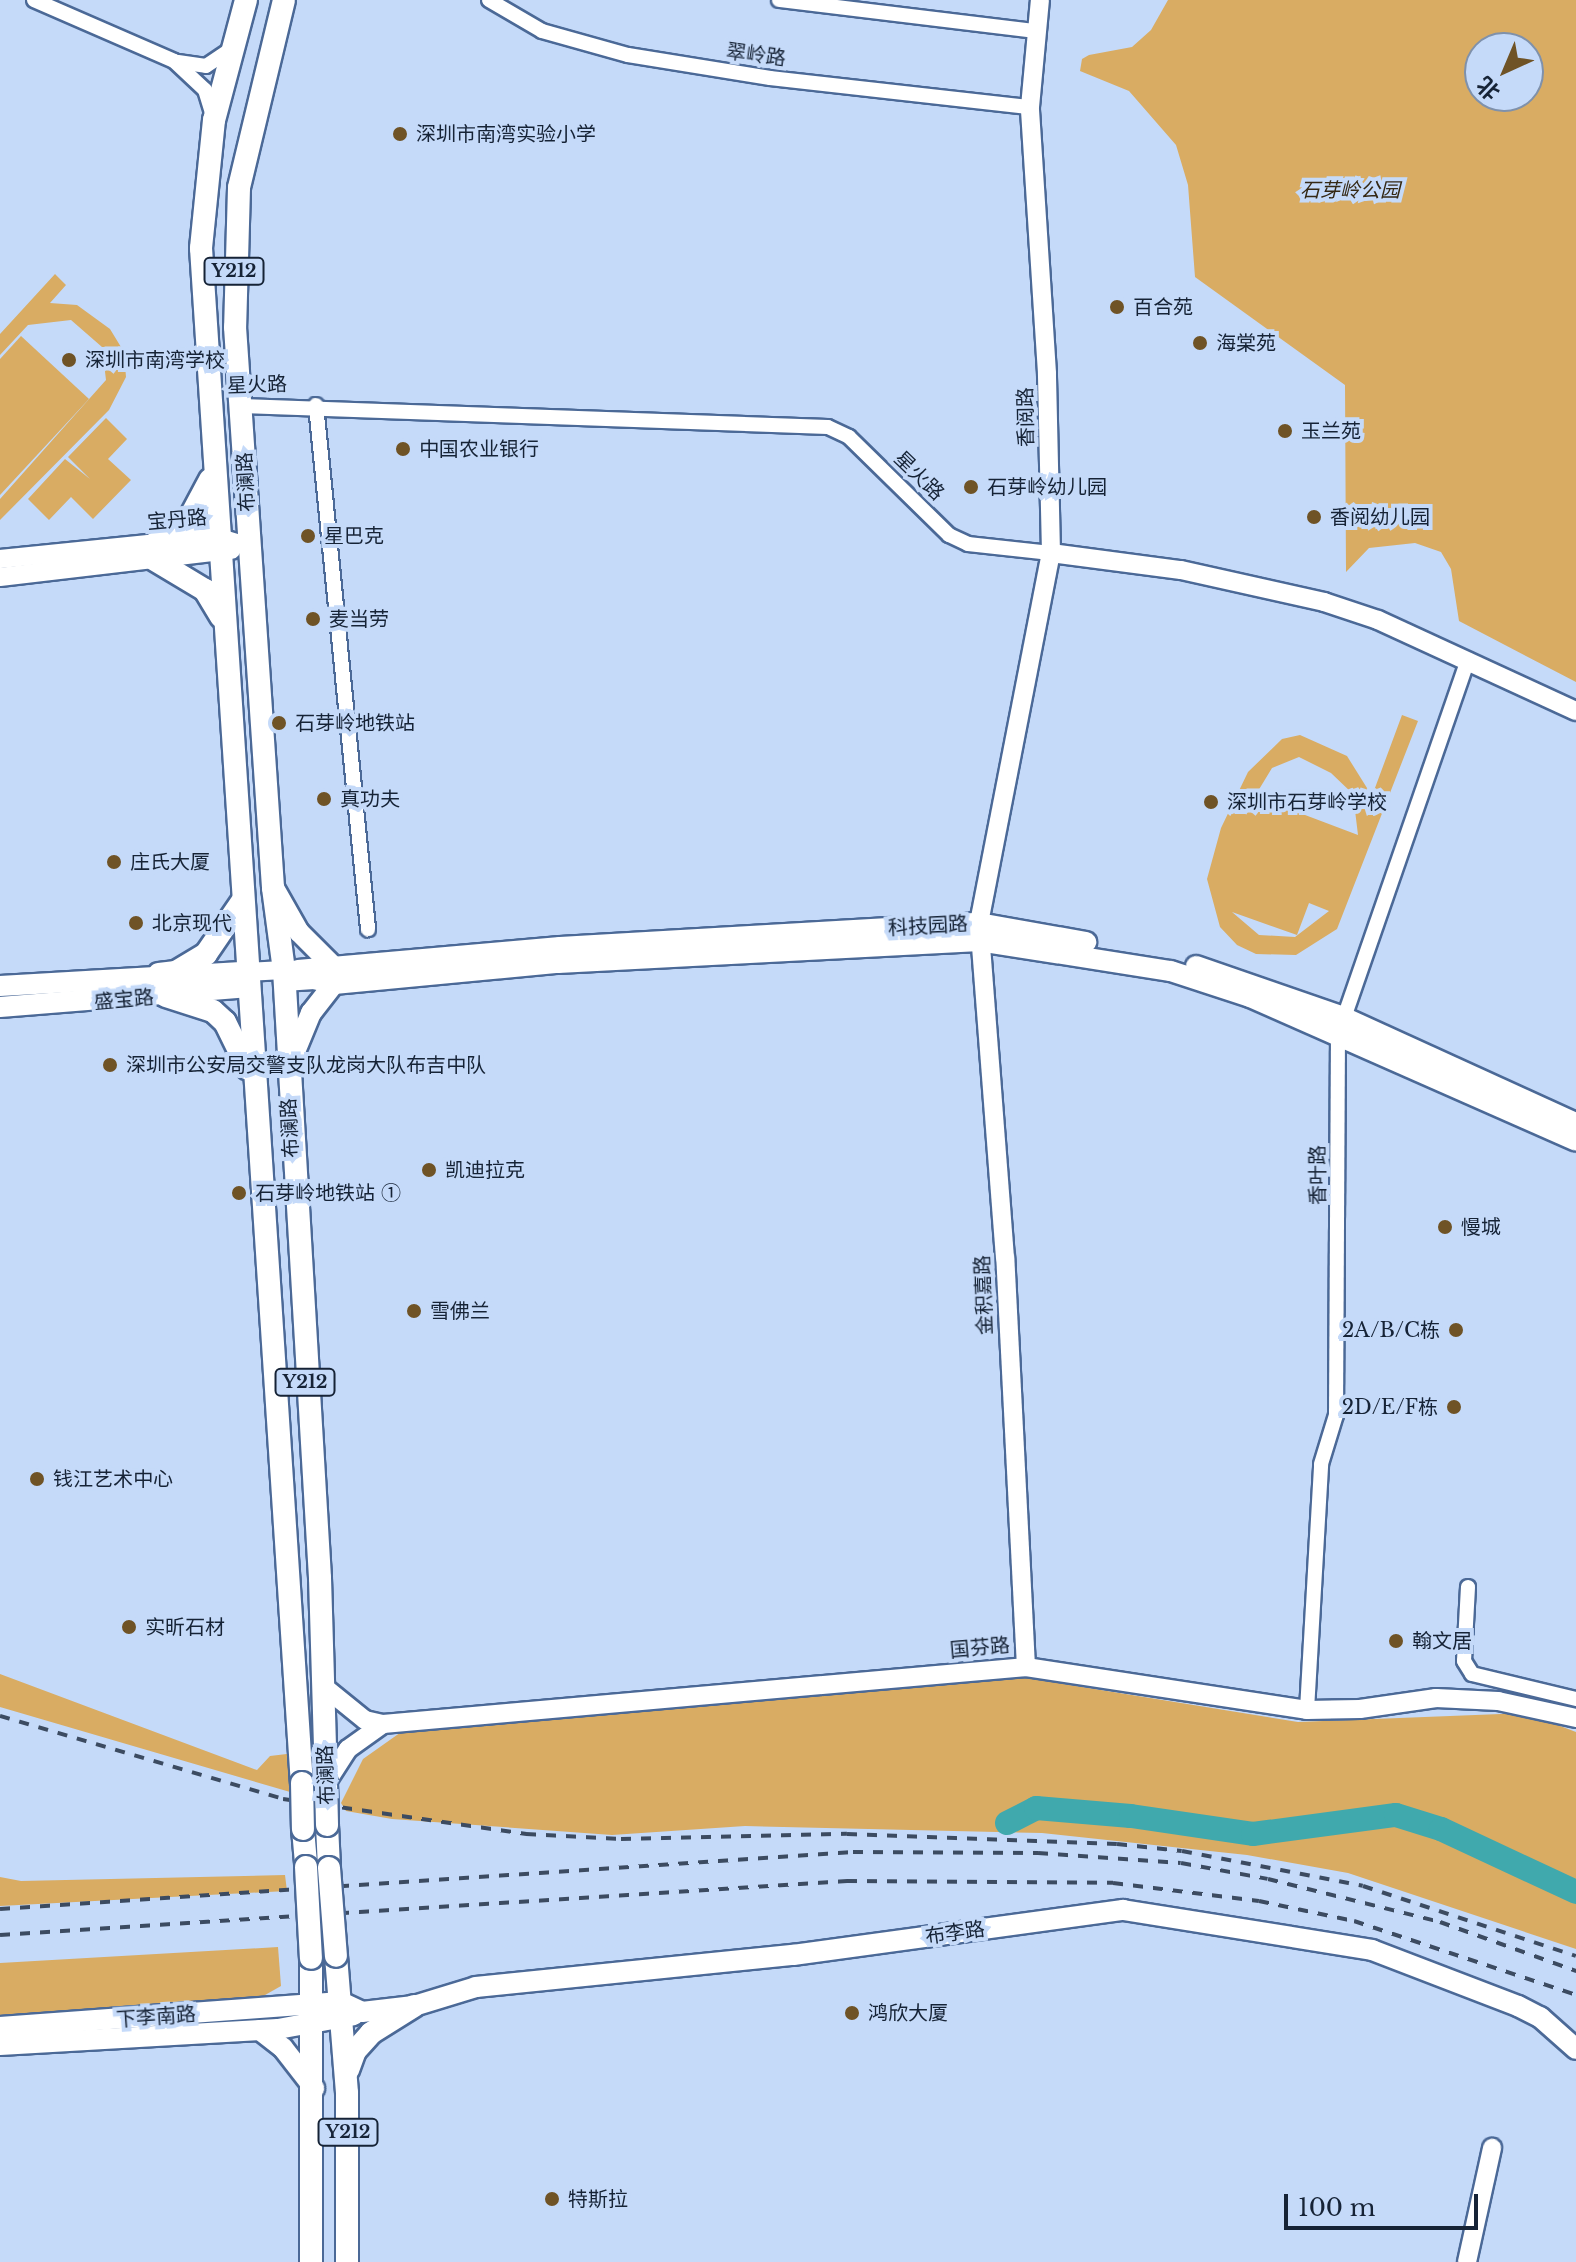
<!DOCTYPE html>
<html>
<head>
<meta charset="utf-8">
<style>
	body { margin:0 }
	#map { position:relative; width:1576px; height:2262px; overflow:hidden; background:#c5daf9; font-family:"Libre Baskerville","Noto Sans SC",serif }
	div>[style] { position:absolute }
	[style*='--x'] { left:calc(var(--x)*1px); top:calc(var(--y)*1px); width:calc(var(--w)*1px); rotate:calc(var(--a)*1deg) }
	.green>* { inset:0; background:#d9ac63 }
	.river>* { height:24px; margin:-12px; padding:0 12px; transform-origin:12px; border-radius:12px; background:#40a9ad }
	.roads { filter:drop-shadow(2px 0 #4b6997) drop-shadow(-2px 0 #4b6997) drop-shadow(0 2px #4b6997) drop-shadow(0 -2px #4b6997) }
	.minor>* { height:14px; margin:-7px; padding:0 7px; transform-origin:7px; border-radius:7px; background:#fff }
	.tertiary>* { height:18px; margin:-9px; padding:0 9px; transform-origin:9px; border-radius:9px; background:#fff }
	.secondary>* { height:20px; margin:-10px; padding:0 10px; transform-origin:10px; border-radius:10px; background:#fff }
	.primary>* { height:22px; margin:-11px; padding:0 11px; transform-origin:11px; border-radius:11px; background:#fff }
	.rail>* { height:4px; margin-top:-2px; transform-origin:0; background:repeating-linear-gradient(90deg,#3c4b61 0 10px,transparent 0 20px) }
	.bridges { filter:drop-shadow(2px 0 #4b6997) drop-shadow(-2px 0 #4b6997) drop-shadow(0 2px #4b6997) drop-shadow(0 -2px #4b6997) }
	.primary-bridge>* { height:22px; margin:-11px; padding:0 11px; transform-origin:11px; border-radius:11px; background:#fff }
	.dots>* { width:22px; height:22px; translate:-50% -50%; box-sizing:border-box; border:4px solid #c5daf9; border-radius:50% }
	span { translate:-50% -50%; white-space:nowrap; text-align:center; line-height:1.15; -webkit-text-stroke:8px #c5daf9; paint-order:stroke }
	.shield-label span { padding:2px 6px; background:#c5daf9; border:2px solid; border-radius:6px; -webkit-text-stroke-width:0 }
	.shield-label { font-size:18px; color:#162336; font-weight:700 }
	.street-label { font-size:20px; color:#162336 }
	.poi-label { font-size:20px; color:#162336 }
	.left { translate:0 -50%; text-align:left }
	.right { translate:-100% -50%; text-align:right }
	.park-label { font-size:20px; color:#342814; font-style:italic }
	.north { position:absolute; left:1464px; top:32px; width:80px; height:80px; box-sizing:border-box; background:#c5daf9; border:2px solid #7f91ab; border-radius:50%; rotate:224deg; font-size:22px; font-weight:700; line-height:32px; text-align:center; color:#162336 }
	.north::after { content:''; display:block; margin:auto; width:28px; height:36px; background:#6f5326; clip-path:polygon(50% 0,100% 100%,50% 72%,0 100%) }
	.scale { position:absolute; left:1284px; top:2194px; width:194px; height:36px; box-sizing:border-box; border:4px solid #162336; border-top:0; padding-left:10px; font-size:24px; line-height:28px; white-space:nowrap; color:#162336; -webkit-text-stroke:6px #c5daf9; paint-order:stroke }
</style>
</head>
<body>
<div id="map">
	<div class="green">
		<i style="clip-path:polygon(evenodd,1168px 0,1576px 0,1576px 682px,1459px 621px,1451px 569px,1441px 552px,1415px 543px,1369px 548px,1346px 572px,1345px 385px,1195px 277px,1188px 185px,1176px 145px,1129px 91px,1080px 71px,1082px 59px,1089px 55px,1132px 47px,1151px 30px,1168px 0,1480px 48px,1528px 48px,1528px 96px,1480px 96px,1480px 48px)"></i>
		<i style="clip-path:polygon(55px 274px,66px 285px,50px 303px,77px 305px,110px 329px,124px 352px,126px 377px,109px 410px,0 520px,0 499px,106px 380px,102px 347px,71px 320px,28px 325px,0 355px,0 334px)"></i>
		<i style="clip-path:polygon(21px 336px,89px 399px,0 495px,0 359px)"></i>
		<i style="clip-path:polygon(106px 418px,127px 439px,108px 459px,131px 480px,93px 519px,71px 497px,49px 520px,28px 499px,65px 459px,90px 479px,68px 457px)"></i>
		<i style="clip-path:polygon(evenodd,1402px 715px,1418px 721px,1337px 929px,1296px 955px,1256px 954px,1237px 945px,1220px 927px,1207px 879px,1221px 828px,1248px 772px,1282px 739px,1300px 735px,1347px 756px,1372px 796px,1402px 715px,1299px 757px,1331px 773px,1353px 794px,1358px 835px,1255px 796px,1272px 768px,1299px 757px,1402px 715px,1309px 903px,1329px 911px,1295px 937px,1259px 935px,1232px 912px,1297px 935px,1309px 903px)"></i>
		<i style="clip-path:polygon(0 1674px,257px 1770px,270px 1756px,295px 1753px,297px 1794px,0 1707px)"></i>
		<i style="clip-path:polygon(1014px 1676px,1298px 1722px,1526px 1713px,1576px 1732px,1576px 1949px,1348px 1873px,1247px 1855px,1042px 1833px,745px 1826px,612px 1835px,392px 1819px,346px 1811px,341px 1803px,363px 1759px,404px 1730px)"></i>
		<i style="clip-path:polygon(285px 1875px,287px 1891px,0 1906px,0 1877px,21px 1881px)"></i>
		<i style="clip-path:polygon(278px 1947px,281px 1986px,244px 2007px,0 2021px,0 1963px)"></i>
	</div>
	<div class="river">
		<i style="--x:1007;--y:1823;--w:33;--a:-27"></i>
		<i style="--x:1036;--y:1808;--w:95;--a:4.8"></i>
		<i style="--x:1131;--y:1816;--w:123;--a:8.4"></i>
		<i style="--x:1253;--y:1834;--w:144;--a:-7.6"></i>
		<i style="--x:1396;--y:1815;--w:47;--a:17.3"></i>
		<i style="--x:1441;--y:1829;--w:149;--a:25"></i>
	</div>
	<div class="roads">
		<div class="minor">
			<i style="--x:34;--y:0;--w:153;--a:23.5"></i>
			<i style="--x:174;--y:61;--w:42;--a:43.1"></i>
			<i style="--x:205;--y:90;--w:27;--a:73"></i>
			<i style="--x:489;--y:0;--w:61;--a:30.3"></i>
			<i style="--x:542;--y:31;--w:89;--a:15.6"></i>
			<i style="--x:628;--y:55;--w:144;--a:9.2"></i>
			<i style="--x:770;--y:78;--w:262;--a:6.4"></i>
			<i style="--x:779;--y:0;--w:258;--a:6.9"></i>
			<i style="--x:178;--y:62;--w:28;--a:8"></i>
			<i style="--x:206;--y:66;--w:30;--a:-34"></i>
			<i style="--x:316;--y:405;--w:527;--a:84.33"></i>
			<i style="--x:242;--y:406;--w:586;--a:2.05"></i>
			<i style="--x:828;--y:427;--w:23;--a:25"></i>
			<i style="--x:849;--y:437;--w:140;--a:44.4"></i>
			<i style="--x:949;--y:535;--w:21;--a:25"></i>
			<i style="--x:968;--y:544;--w:83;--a:6.2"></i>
			<i style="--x:1468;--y:1587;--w:74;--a:93.1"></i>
			<i style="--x:1464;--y:1661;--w:15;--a:58"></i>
			<i style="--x:1472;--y:1674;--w:107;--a:13.5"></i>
			<i style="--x:1307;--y:1710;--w:246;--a:-86.7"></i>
			<i style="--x:1321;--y:1464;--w:51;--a:-73"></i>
			<i style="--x:1336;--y:1415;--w:380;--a:-89.7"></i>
			<i style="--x:1338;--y:1035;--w:397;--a:-70.9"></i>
		</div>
		<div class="tertiary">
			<i style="--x:1051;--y:553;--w:131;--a:7.5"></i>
			<i style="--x:1181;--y:570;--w:147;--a:12.6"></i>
			<i style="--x:1324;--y:602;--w:57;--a:18.4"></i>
			<i style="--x:1378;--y:620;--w:218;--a:24.7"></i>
			<i style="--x:0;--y:559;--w:218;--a:-5.8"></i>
			<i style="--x:217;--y:537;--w:34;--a:17"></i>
			<i style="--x:0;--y:577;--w:233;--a:-6.7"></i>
			<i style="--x:246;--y:972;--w:38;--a:-3"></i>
			<i style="--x:1026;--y:1667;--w:410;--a:-92.9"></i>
			<i style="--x:1005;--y:1258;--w:336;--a:-94.4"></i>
			<i style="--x:979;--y:923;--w:377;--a:-79"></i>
			<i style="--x:1051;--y:553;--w:180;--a:-91.3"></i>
			<i style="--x:1047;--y:373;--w:267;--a:-93.7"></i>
			<i style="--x:1030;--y:107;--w:107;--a:-84.7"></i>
			<i style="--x:323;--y:1686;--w:54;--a:39"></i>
			<i style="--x:365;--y:1720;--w:18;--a:13"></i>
			<i style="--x:383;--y:1724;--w:646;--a:-5.07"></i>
			<i style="--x:1026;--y:1667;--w:284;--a:8.7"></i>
			<i style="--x:1307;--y:1710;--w:53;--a:-1.1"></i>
			<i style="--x:1360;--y:1709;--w:77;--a:-8.2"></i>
			<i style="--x:1436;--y:1698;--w:62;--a:2.8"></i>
			<i style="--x:1498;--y:1701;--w:80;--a:12.3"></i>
			<i style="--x:326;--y:1783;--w:40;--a:-57.1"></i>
			<i style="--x:348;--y:1749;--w:43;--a:-35.5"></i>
			<i style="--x:1467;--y:2262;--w:117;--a:-77.6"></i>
		</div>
		<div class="secondary">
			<i style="--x:274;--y:888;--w:51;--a:60.4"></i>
			<i style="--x:299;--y:932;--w:45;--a:45"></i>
			<i style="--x:1196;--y:966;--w:156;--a:19.1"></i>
			<i style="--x:1343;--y:1017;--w:256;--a:24.5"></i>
			<i style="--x:298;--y:970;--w:263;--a:-5"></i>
			<i style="--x:560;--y:947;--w:420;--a:-3.3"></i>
			<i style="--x:979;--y:923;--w:109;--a:10.1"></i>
			<i style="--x:284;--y:981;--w:30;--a:-4"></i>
			<i style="--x:314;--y:979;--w:21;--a:14"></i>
			<i style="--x:334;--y:984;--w:225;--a:-5.4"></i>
			<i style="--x:558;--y:963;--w:422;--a:-3"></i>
			<i style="--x:979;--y:941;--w:194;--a:8.9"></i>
			<i style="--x:1171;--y:971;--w:83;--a:18.2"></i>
			<i style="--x:1250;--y:997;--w:356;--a:23.8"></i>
			<i style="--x:0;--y:986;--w:246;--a:-3.3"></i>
			<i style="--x:0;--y:1007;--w:250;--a:-4.6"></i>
			<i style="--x:292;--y:1059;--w:50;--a:-67.6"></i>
			<i style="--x:311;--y:1013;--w:37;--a:-52"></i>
			<i style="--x:0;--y:2027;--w:342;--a:-4.2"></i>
			<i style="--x:341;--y:2002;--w:23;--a:25"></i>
			<i style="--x:362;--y:2012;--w:52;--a:-6.6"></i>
			<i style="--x:414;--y:2006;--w:65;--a:-17"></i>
			<i style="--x:476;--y:1987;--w:319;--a:-5.8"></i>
			<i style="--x:793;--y:1955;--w:333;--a:-7.8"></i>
			<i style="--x:1123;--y:1910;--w:252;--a:9.1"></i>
			<i style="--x:1372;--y:1950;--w:156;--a:21"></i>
			<i style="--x:1518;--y:2006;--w:25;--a:27"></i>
			<i style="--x:1540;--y:2017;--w:48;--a:41.6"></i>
			<i style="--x:260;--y:2030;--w:29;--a:38"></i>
			<i style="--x:283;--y:2048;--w:51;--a:52.2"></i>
			<i style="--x:0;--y:2045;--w:278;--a:-3.3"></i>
			<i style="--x:278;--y:2029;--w:77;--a:-10.4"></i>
		</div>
		<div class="primary">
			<i style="--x:246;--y:0;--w:124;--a:104.9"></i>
			<i style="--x:214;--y:120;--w:129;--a:95.8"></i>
			<i style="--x:201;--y:248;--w:1538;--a:86.24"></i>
			<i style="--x:284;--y:0;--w:193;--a:103.5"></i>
			<i style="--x:239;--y:188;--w:139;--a:91.6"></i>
			<i style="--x:235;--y:327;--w:562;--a:86.12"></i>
			<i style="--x:273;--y:888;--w:83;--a:82.4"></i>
			<i style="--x:284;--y:970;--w:609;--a:86.61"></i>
			<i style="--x:320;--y:1578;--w:205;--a:88.3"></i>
			<i style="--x:154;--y:544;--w:39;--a:-32"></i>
			<i style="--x:187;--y:523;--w:49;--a:-61.9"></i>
			<i style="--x:155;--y:560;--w:58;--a:31"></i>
			<i style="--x:205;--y:590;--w:31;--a:59"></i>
			<i style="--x:159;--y:974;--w:17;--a:-7"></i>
			<i style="--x:176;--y:972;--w:35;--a:-31"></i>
			<i style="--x:206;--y:954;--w:65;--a:-55.6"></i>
			<i style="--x:166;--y:996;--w:49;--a:17.7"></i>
			<i style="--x:213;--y:1011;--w:16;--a:43"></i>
			<i style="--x:225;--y:1022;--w:52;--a:63.9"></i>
			<i style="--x:327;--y:1825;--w:43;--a:87.3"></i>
			<i style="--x:303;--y:1829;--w:38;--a:85"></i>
			<i style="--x:336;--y:1956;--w:137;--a:85.4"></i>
			<i style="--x:347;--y:2093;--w:169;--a:90"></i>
			<i style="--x:311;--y:1958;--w:304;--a:90"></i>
			<i style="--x:348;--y:2070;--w:20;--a:-70"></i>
			<i style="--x:355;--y:2051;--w:24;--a:-48"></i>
			<i style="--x:371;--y:2033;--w:51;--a:-32.1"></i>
		</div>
	</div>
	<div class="rail">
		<i style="--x:0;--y:1716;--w:295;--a:16.3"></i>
		<i style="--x:283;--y:1799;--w:246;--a:8.2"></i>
		<i style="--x:526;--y:1834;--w:95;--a:3"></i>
		<i style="--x:621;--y:1839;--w:226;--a:-1.3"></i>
		<i style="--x:847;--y:1834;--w:270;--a:2.1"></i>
		<i style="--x:1117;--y:1844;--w:65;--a:6.1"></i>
		<i style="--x:1182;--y:1851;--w:184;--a:10.9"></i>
		<i style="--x:1363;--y:1886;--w:224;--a:18.2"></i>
		<i style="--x:0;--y:1909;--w:855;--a:-3.82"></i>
		<i style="--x:853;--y:1852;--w:185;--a:0.3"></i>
		<i style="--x:1038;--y:1853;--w:143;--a:4"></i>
		<i style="--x:1181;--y:1863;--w:88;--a:10.4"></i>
		<i style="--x:1268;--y:1879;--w:177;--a:14"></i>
		<i style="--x:1440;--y:1922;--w:145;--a:19.8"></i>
		<i style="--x:0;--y:1935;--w:849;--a:-3.65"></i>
		<i style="--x:847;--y:1881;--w:266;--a:0.4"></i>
		<i style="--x:1113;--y:1883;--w:147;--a:7"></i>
		<i style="--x:1259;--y:1901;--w:97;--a:11.9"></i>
		<i style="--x:1354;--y:1921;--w:234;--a:18.4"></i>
	</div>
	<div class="bridges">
		<div class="primary-bridge">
			<i style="--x:302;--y:1783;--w:46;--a:88.8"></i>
			<i style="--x:326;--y:1783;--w:42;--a:88.6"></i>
			<i style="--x:306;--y:1867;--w:91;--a:86.9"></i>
			<i style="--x:329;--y:1868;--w:88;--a:85.5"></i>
		</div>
	</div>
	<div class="dots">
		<i style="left:400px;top:134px;background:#6f5326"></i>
		<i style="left:1117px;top:307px;background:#6f5326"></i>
		<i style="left:1200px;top:343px;background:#6f5326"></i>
		<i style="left:69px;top:360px;background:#6f5326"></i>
		<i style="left:1285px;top:431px;background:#6f5326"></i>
		<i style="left:403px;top:449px;background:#6f5326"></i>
		<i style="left:971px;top:487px;background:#6f5326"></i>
		<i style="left:1314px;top:517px;background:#6f5326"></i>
		<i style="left:308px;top:536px;background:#6f5326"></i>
		<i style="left:313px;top:619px;background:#6f5326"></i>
		<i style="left:279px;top:723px;background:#6f5326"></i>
		<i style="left:324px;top:799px;background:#6f5326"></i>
		<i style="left:1211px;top:802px;background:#6f5326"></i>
		<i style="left:114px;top:862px;background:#6f5326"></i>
		<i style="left:136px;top:923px;background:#6f5326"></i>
		<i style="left:110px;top:1065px;background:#6f5326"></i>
		<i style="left:429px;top:1170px;background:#6f5326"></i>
		<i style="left:239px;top:1193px;background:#6f5326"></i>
		<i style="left:1445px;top:1227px;background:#6f5326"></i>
		<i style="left:414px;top:1311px;background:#6f5326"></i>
		<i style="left:1456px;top:1330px;background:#6f5326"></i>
		<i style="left:1454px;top:1407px;background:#6f5326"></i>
		<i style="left:37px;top:1479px;background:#6f5326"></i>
		<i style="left:129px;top:1627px;background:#6f5326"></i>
		<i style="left:1396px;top:1641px;background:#6f5326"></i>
		<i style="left:852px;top:2013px;background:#6f5326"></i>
		<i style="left:552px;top:2199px;background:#6f5326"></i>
	</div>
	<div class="shield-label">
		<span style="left:234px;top:271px">Y212</span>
		<span style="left:305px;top:1382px">Y212</span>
		<span style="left:348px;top:2132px">Y212</span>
	</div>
	<div class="street-label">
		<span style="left:756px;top:55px;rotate:8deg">翠岭路</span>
		<span style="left:257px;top:385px;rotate:-2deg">星火路</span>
		<span style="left:1026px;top:417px;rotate:-91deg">香阅路</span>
		<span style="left:919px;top:476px;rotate:44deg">星火路</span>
		<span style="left:246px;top:482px;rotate:-93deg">布澜路</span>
		<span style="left:177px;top:520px;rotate:-5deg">宝丹路</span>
		<span style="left:928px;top:926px;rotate:-3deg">科技园路</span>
		<span style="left:124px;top:1000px;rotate:-5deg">盛宝路</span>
		<span style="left:290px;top:1128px;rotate:-93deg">布澜路</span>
		<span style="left:1318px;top:1175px;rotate:-90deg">香叶路</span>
		<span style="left:984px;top:1295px;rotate:-92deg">金积嘉路</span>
		<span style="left:980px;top:1648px;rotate:-5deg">国芬路</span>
		<span style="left:326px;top:1775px;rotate:-92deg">布澜路</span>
		<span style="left:955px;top:1933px;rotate:-8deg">布李路</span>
		<span style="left:156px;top:2017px;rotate:-4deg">下李南路</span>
	</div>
	<div class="poi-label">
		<span class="left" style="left:416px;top:134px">深圳市南湾实验小学</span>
		<span class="left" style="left:1133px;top:307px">百合苑</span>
		<span class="left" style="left:1216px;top:343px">海棠苑</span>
		<span class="left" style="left:85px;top:360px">深圳市南湾学校</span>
		<span class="left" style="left:1301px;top:431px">玉兰苑</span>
		<span class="left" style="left:419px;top:449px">中国农业银行</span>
		<span class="left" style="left:987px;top:487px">石芽岭幼儿园</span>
		<span class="left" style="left:1330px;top:517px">香阅幼儿园</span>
		<span class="left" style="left:324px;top:536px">星巴克</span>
		<span class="left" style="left:329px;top:619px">麦当劳</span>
		<span class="left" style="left:295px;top:723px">石芽岭地铁站</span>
		<span class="left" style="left:340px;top:799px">真功夫</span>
		<span class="left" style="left:1227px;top:802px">深圳市石芽岭学校</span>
		<span class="left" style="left:130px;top:862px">庄氏大厦</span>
		<span class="left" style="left:152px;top:923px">北京现代</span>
		<span class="left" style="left:126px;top:1065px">深圳市公安局交警支队龙岗大队布吉中队</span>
		<span class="left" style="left:445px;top:1170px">凯迪拉克</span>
		<span class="left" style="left:255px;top:1193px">石芽岭地铁站 ①</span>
		<span class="left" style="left:1461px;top:1227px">慢城</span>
		<span class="left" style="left:430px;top:1311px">雪佛兰</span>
		<span class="right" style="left:1440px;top:1330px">2A/B/C栋</span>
		<span class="right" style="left:1438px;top:1407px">2D/E/F栋</span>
		<span class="left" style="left:53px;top:1479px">钱江艺术中心</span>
		<span class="left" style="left:145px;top:1627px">实昕石材</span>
		<span class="left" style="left:1412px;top:1641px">翰文居</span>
		<span class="left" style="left:868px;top:2013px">鸿欣大厦</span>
		<span class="left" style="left:568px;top:2199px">特斯拉</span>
	</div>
	<div class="park-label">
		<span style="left:1350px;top:190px">石芽岭公园</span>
	</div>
	<div class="north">北</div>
	<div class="scale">100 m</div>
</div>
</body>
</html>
